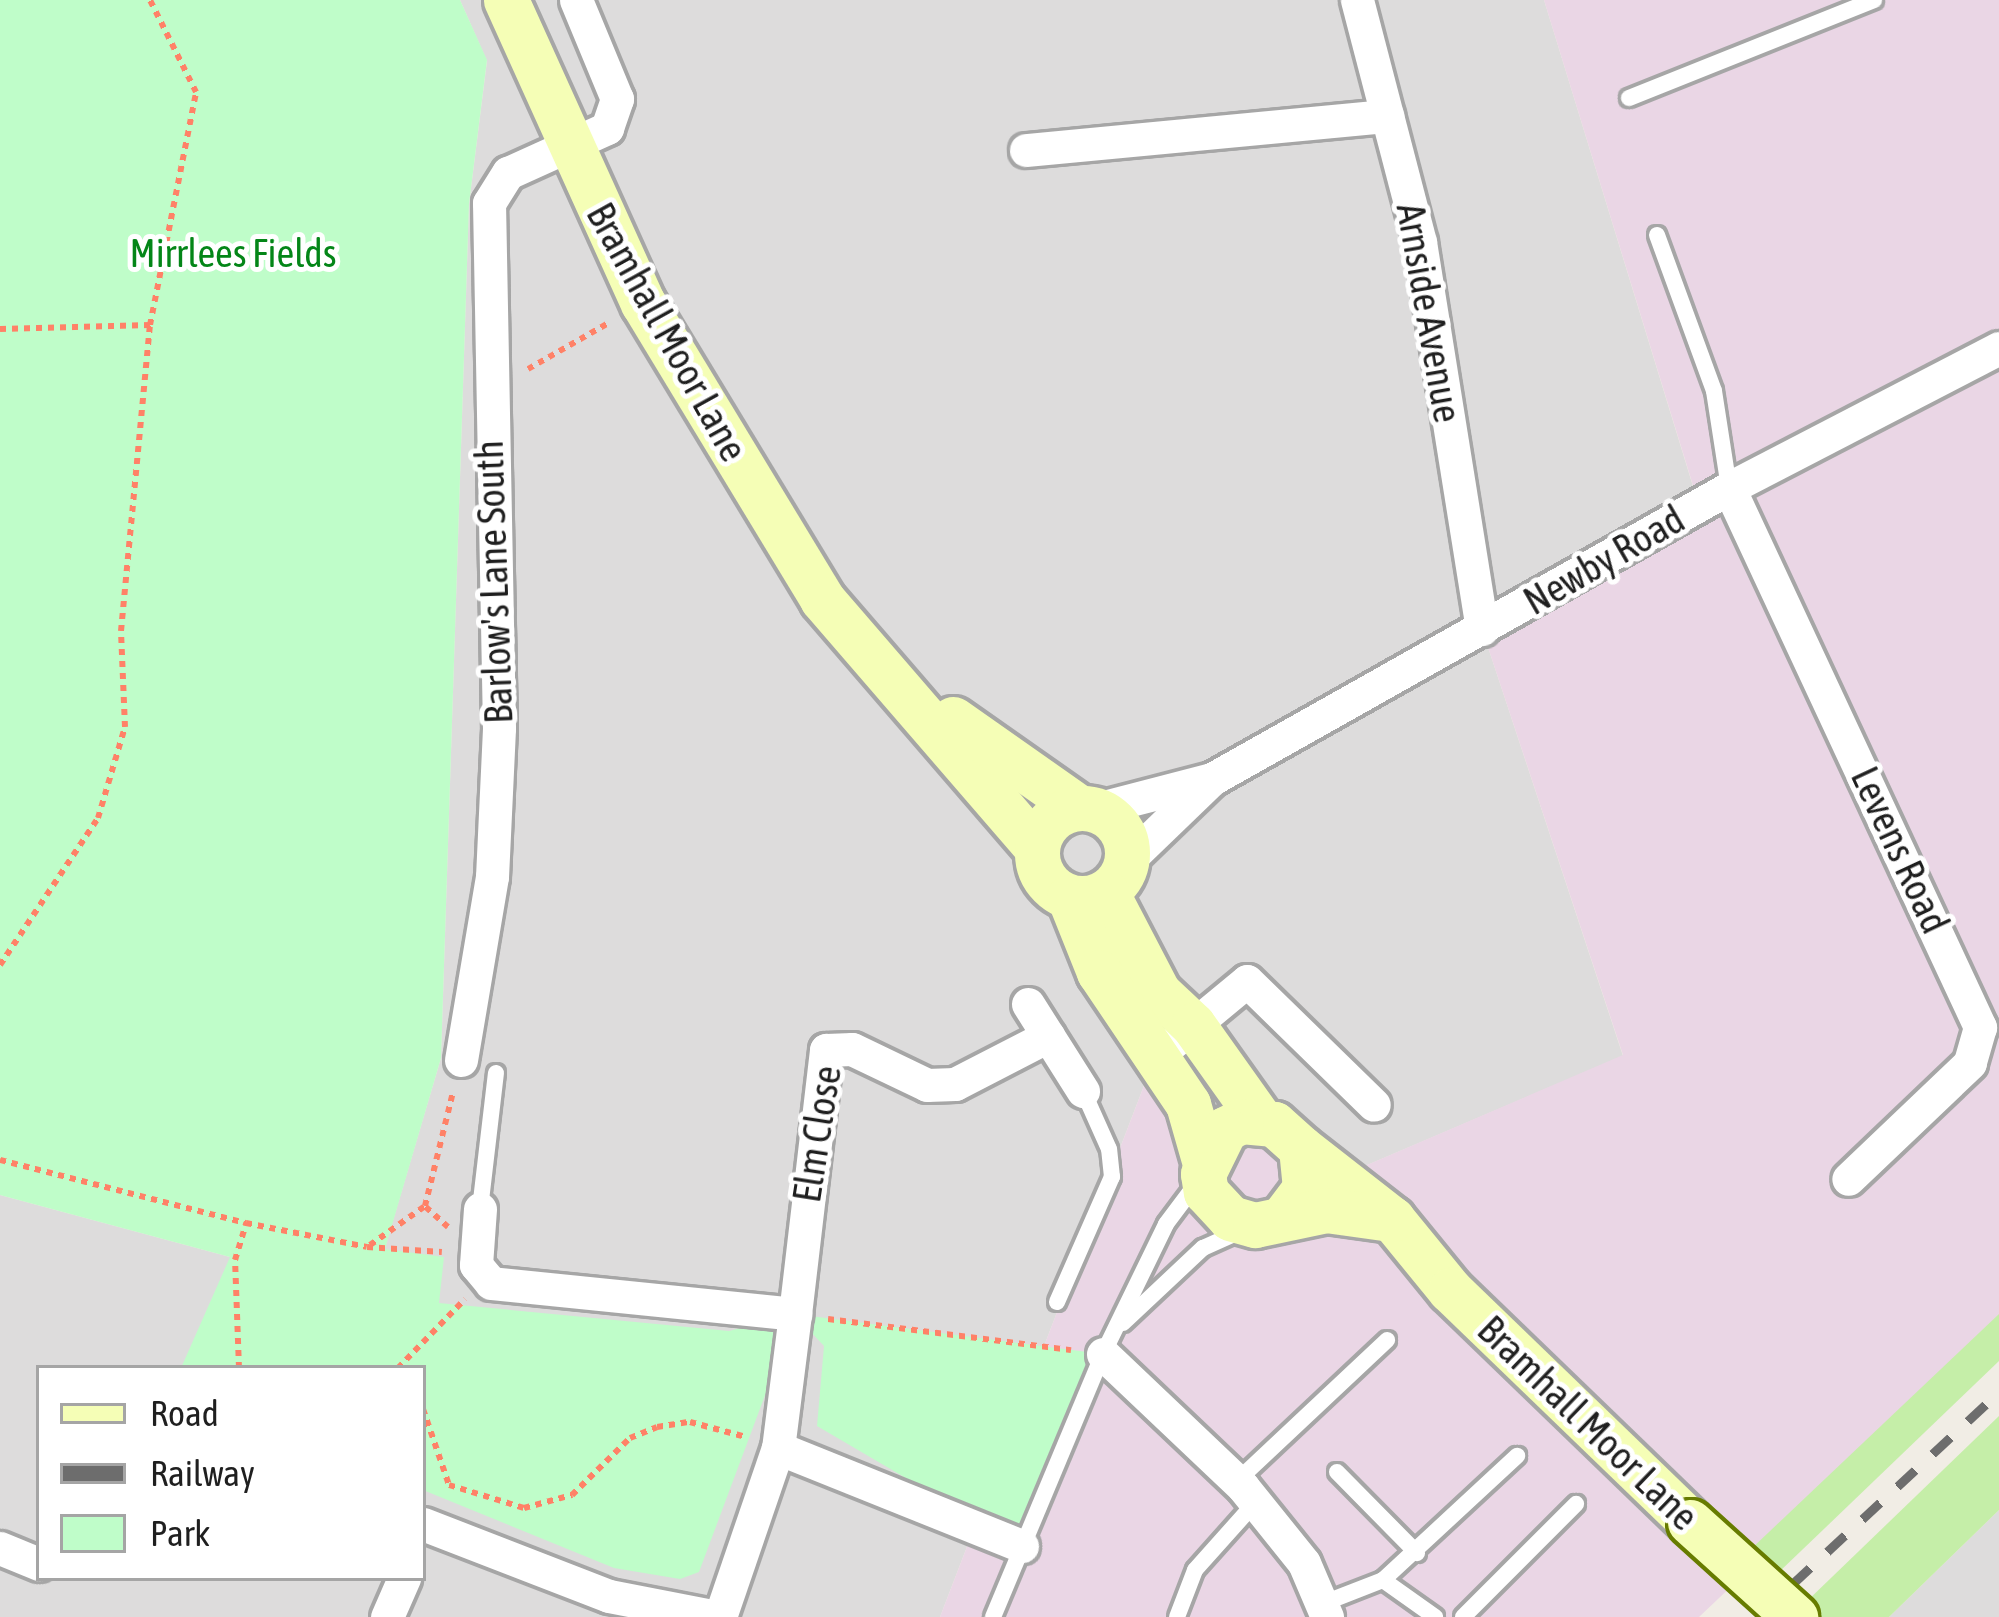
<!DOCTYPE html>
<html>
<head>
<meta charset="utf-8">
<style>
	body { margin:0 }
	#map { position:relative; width:1999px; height:1617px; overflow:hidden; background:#f1ede5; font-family:"Asap Condensed",sans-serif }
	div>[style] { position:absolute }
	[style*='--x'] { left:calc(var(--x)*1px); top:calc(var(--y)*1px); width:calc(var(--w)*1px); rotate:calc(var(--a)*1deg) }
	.residential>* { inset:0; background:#dddcdc }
	.industrial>* { inset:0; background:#ead6e5 }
	.grass>* { inset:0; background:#c5eea8 }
	.park>* { inset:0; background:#bffdc9 }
	.path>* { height:6px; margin-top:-3px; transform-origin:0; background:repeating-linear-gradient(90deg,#ff8167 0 6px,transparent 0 12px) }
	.roads { filter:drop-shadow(3px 0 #a6a6a6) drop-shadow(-3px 0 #a6a6a6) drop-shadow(0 3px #a6a6a6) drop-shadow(0 -3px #a6a6a6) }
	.lane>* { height:16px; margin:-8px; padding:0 8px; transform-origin:8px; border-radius:8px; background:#fff }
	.street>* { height:33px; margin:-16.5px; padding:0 16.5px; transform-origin:16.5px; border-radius:16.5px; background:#fff }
	.secondary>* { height:45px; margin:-22.5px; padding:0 22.5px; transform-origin:22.5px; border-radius:22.5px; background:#f5feb6 }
	.secondary>.ring { margin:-22.5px; padding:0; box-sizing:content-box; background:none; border:45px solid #f5feb6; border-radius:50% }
	.rail>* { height:9px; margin-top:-4.5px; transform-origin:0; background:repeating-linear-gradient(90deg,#6d6d6d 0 24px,transparent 0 48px) }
	.bridges { filter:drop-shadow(3px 0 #677c00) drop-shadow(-3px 0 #677c00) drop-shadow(0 3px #677c00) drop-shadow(0 -3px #677c00) }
	.secondary-bridge>* { height:45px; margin:-22.5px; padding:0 22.5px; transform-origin:22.5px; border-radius:22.5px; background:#f5feb6 }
	span { translate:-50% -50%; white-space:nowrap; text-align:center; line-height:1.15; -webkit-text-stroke:10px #fff; paint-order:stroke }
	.park-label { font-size:39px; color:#048618 }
	.street-label { font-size:39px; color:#1f1f1f }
	.legend { position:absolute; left:36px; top:1365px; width:390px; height:216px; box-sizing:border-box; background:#fff; border:3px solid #a5a5a5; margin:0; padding:15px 21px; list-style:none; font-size:36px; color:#1f1f1f }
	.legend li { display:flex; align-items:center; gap:24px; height:60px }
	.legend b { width:60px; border:3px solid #a5a5a5 }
</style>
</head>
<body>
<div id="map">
	<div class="residential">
		<i style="clip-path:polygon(evenodd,460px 0,1544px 0,1699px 506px,1482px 629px,1623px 1056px,1318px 1186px,1155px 1057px,940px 1617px,0 1617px,0 1195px,371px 1295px,441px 1058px,469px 204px,487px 61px,460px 0,39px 1368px,423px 1368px,423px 1578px,39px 1578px,39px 1368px)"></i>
		<i style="clip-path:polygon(1999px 1510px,1999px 1617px,1889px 1617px)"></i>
	</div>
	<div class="industrial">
		<i style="clip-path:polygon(1544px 0,1999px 0,1999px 1333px,1699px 1617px,940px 1617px,1155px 1057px,1318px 1186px,1623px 1055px,1482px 629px,1699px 505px)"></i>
	</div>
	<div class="grass">
		<i style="clip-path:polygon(1999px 1314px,1999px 1361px,1775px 1576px,1750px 1550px)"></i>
		<i style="clip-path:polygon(1999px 1416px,1999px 1510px,1889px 1617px,1818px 1617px,1804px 1604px)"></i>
	</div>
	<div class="park">
		<i style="clip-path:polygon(0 0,460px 0,487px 60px,469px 204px,441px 1058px,385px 1249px,444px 1257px,439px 1303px,729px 1331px,795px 1314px,1103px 1354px,1022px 1546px,817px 1426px,824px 1346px,795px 1315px,699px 1572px,680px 1579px,614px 1568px,423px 1490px,423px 1368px,181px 1368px,230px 1257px,0 1195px)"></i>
	</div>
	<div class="path">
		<i style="--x:0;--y:329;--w:150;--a:-1.5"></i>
		<i style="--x:528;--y:369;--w:95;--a:-29.8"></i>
		<i style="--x:0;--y:965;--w:177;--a:-56.3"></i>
		<i style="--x:98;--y:818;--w:95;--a:-73.5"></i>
		<i style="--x:125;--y:727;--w:96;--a:-92.4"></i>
		<i style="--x:121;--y:631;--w:307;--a:-84.6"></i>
		<i style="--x:150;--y:325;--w:237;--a:-78.8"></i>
		<i style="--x:196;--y:92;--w:103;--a:-116.6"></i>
		<i style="--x:0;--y:1160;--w:254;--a:14.4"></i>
		<i style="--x:246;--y:1223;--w:123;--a:11.2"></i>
		<i style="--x:367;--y:1247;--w:75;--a:3.8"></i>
		<i style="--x:448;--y:1227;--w:31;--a:-138"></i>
		<i style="--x:425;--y:1206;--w:117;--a:-76.2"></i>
		<i style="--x:370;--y:1245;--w:67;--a:-35.3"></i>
		<i style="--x:828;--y:1319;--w:245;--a:7.3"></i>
		<i style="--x:239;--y:1368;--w:108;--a:-92.1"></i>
		<i style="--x:235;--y:1260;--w:39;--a:-73"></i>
		<i style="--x:398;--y:1368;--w:96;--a:-45.8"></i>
		<i style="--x:423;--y:1409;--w:80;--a:71.1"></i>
		<i style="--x:449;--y:1485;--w:78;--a:17"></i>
		<i style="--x:524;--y:1508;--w:50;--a:-15.2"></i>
		<i style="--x:572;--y:1495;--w:81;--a:-44.5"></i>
		<i style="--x:630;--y:1438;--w:29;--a:-22"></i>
		<i style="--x:657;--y:1427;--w:33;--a:-9"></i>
		<i style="--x:690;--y:1422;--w:58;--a:15"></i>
	</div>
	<div class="roads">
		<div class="lane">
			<i style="--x:1629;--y:98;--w:264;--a:-21.8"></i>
			<i style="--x:1657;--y:235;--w:166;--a:69.9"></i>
			<i style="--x:1714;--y:391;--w:98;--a:81.2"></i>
			<i style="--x:480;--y:1209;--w:137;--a:-83.3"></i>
			<i style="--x:1057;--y:1302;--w:137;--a:-66.3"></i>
			<i style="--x:1112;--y:1177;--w:28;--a:-96"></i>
			<i style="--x:1109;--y:1149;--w:64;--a:-114.1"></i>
			<i style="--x:1123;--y:1323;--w:110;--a:-43.2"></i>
			<i style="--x:1203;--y:1248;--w:44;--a:-24.2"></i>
			<i style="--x:1337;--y:1472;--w:114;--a:45.4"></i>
			<i style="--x:1237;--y:1481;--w:206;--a:-43.2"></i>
			<i style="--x:1383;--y:1580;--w:183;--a:-42.8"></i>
			<i style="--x:1324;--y:1603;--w:63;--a:-21.3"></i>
			<i style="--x:1383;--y:1580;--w:64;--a:35.4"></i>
			<i style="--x:993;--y:1617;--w:285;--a:-67.3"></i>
			<i style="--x:1103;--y:1354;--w:144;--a:-64.1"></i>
			<i style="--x:1166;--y:1224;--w:55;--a:-53.1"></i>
			<i style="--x:1177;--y:1617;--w:50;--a:-69"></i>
			<i style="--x:1195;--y:1570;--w:90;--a:-48.2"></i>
			<i style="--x:1463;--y:1617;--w:160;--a:-45"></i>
		</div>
		<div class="street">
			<i style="--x:1357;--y:0;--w:250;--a:75.4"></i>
			<i style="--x:1420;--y:242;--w:392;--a:80.9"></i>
			<i style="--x:1026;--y:150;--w:363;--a:-5.4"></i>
			<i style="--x:1729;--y:488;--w:595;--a:65.03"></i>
			<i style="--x:1980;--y:1027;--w:37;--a:106"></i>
			<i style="--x:1970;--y:1063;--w:168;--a:136.4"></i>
			<i style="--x:1096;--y:809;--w:120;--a:-14.5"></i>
			<i style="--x:1212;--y:779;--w:593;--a:-29.37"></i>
			<i style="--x:1729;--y:488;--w:304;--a:-27.4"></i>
			<i style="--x:1127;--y:861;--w:117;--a:-44"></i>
			<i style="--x:1028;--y:1004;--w:103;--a:57.7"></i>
			<i style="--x:1155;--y:1057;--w:119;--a:-39.6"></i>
			<i style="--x:1247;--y:981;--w:177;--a:44.3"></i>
			<i style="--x:461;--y:1060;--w:186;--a:-80.4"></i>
			<i style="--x:492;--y:877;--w:149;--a:-87.3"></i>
			<i style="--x:499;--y:728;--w:525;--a:-91.09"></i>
			<i style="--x:489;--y:203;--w:36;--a:-58"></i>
			<i style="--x:508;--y:173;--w:109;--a:-24.4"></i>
			<i style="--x:607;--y:128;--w:31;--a:-71"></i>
			<i style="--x:617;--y:99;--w:107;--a:-112.5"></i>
			<i style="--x:480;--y:1209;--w:56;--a:94.1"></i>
			<i style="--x:476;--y:1265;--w:23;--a:50"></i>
			<i style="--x:491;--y:1283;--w:306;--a:5.8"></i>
			<i style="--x:795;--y:1314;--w:135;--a:97.2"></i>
			<i style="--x:795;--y:1314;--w:266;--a:-83.3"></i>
			<i style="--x:826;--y:1050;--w:26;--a:-2"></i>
			<i style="--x:852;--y:1049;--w:83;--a:25.6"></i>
			<i style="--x:927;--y:1085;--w:28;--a:-2"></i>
			<i style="--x:955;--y:1084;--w:105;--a:-27.3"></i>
			<i style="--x:1103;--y:1354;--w:193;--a:43.5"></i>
			<i style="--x:1243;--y:1487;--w:97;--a:51.2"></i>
			<i style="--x:1304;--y:1563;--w:59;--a:66.9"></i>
			<i style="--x:423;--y:1524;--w:199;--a:21.2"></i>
			<i style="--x:609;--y:1596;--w:110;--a:11"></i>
			<i style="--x:0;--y:1548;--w:42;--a:22.3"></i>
			<i style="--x:387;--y:1617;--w:43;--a:-66.4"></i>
			<i style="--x:720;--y:1617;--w:179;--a:-71.1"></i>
			<i style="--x:778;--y:1448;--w:263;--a:21.9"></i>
		</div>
		<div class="secondary">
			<i style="--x:506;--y:0;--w:333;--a:65.7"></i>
			<i style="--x:643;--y:303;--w:346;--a:58.8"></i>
			<i style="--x:822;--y:599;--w:329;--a:49.2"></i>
			<i style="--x:953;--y:719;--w:153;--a:35.1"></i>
			<i class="ring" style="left:1037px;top:808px;width:45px;height:45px"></i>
			<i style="--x:1106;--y:892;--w:113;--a:62.5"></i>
			<i style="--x:1158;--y:992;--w:48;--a:43.3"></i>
			<i style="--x:1193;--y:1025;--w:119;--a:54.6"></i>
			<i style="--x:1069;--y:897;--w:81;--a:68.2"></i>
			<i style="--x:1099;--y:972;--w:159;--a:56"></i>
			<i style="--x:1188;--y:1104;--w:58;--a:74.1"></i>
			<i style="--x:1301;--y:1148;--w:115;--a:38"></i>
			<i style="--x:1392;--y:1219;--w:92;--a:50.8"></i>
			<i style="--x:1450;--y:1290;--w:334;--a:44"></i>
			<i style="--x:1284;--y:1216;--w:35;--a:-53"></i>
			<i style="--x:1305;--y:1188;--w:40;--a:-95.7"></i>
			<i style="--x:1301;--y:1148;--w:36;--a:-138"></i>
			<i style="--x:1274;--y:1124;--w:33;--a:-175"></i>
			<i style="--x:1241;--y:1121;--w:18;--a:153"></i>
			<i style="--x:1225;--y:1129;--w:50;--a:116.1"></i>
			<i style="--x:1203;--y:1174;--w:18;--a:81"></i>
			<i style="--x:1206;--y:1192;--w:35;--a:47"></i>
			<i style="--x:1230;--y:1218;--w:26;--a:16"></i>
			<i style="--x:1255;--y:1225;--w:73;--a:-11.9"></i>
			<i style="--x:1326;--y:1210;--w:67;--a:7.8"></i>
		</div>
	</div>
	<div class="rail">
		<i style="--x:1757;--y:1617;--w:330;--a:-42.9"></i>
	</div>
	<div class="bridges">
		<div class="secondary-bridge">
			<i style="--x:1690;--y:1522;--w:142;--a:42.1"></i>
		</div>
	</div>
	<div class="park-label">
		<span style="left:233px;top:253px">Mirrlees Fields</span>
	</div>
	<div class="street-label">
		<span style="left:1429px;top:313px;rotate:80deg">Arnside Avenue</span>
		<span style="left:667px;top:332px;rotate:61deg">Bramhall Moor Lane</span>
		<span style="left:1604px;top:560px;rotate:-30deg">Newby Road</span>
		<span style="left:494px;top:582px;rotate:-92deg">Barlow's Lane South</span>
		<span style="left:1900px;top:850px;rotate:65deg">Levens Road</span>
		<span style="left:817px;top:1134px;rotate:-81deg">Elm Close</span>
		<span style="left:1588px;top:1423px;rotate:44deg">Bramhall Moor Lane</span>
	</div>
	<ul class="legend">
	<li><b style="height:15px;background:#f5feb6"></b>Road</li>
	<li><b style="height:15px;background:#6d6d6d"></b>Railway</li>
	<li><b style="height:33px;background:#bffdc9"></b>Park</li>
	</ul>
</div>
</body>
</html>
